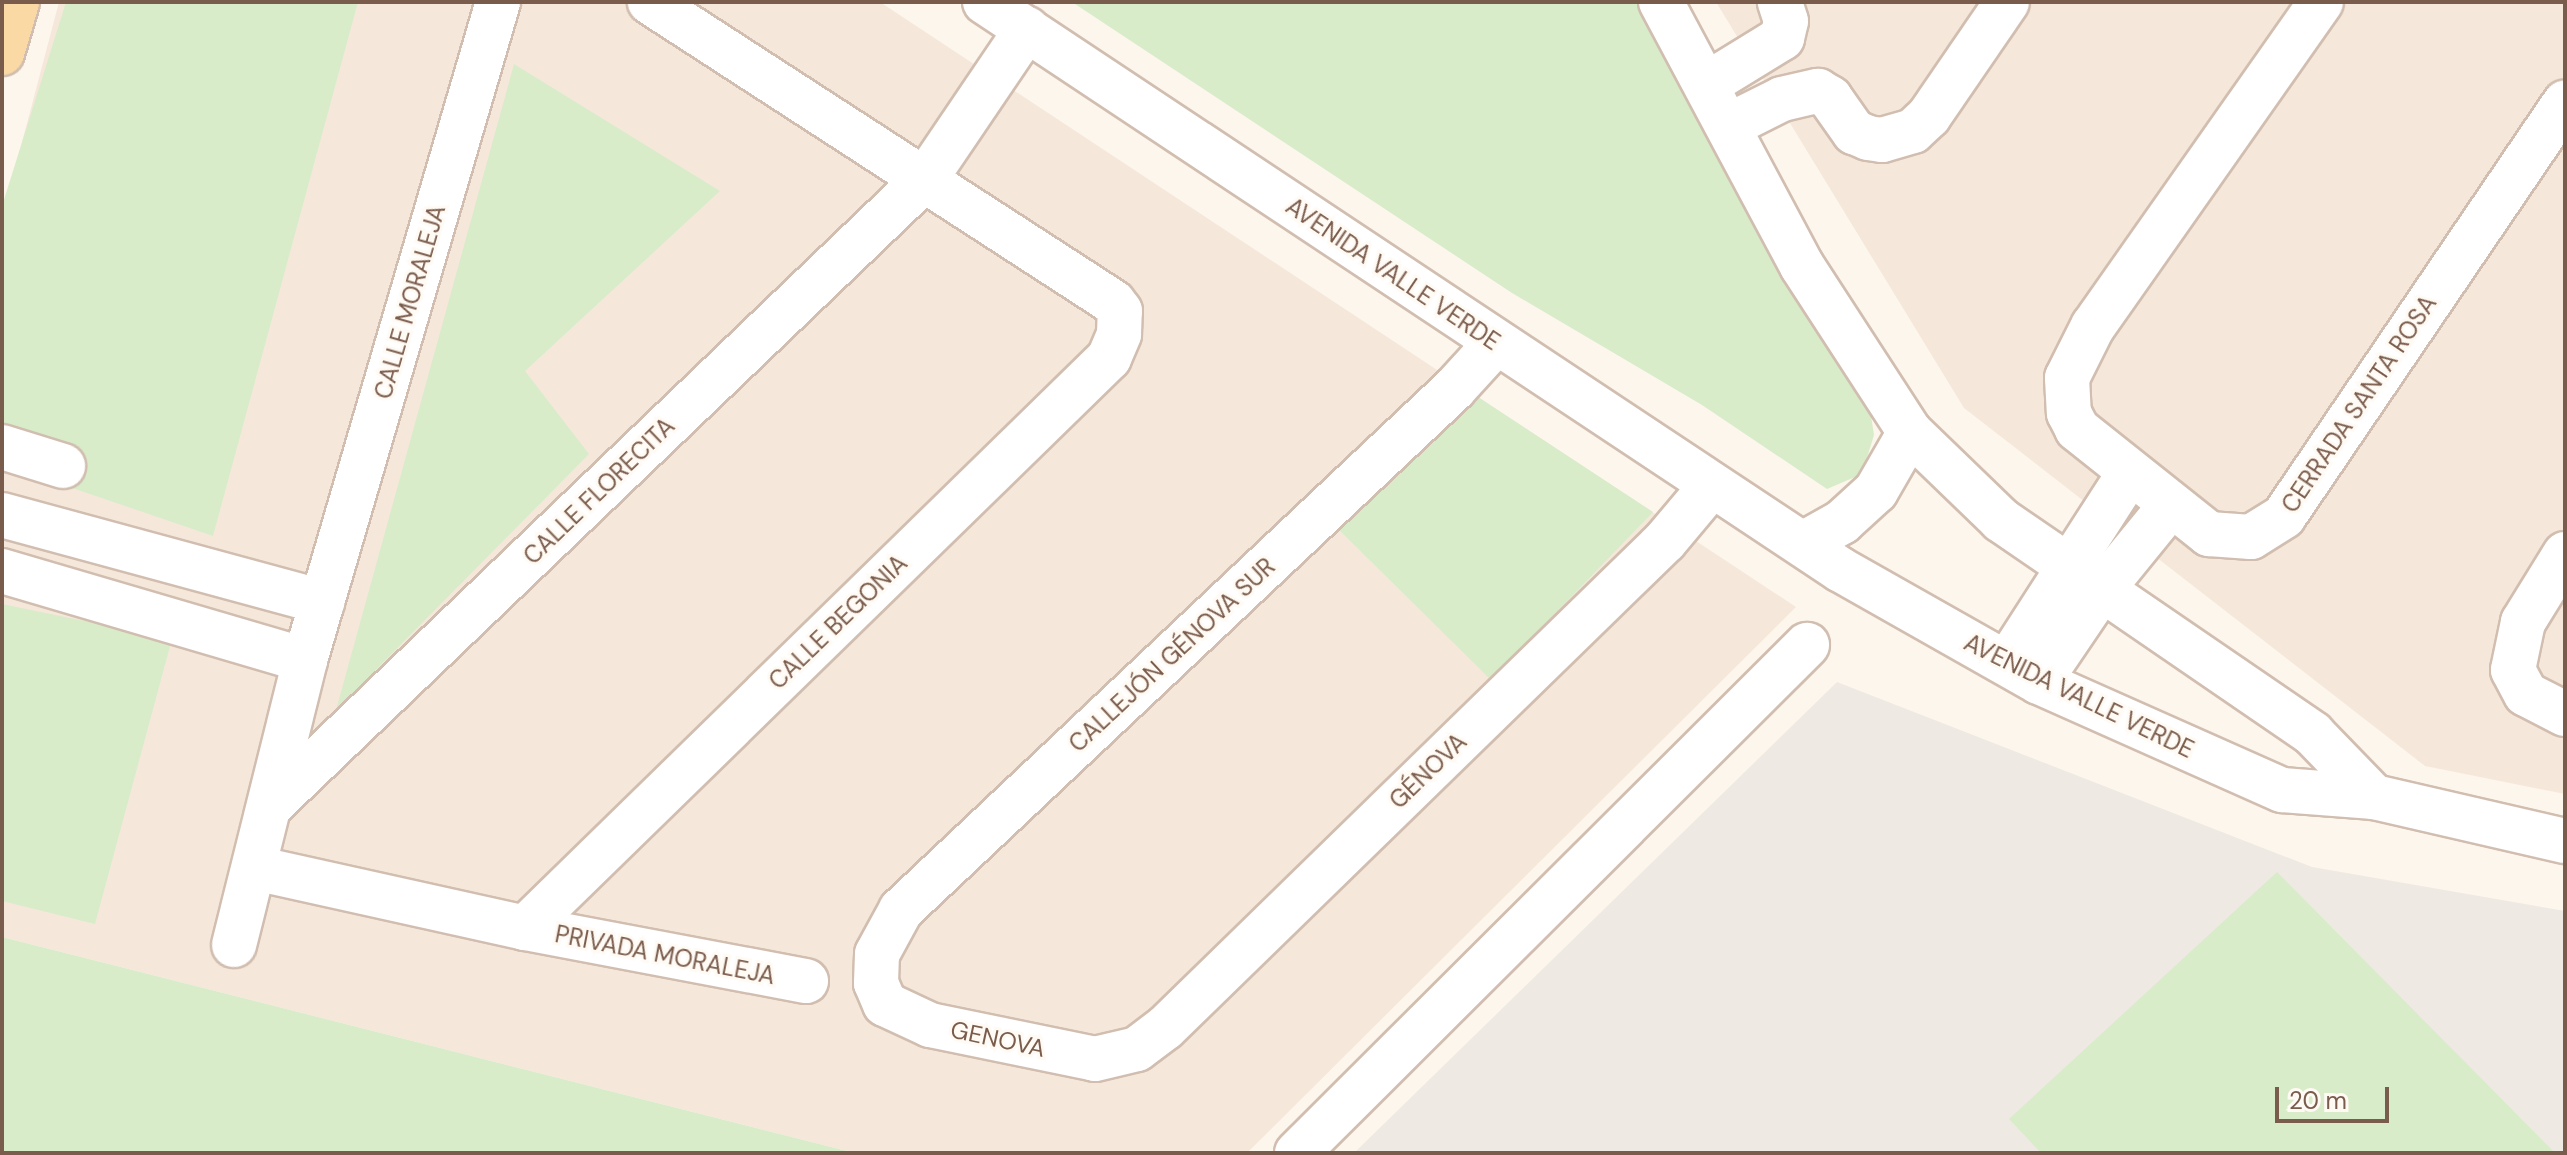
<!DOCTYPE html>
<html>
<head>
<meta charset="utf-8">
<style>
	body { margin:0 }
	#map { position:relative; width:2567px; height:1155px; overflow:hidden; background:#fdf6ec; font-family:"DM Sans",sans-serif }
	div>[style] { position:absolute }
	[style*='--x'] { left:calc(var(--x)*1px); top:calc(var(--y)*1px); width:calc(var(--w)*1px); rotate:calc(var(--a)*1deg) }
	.residential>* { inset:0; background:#f5e8da }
	.industrial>* { inset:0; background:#efe9e4 }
	.green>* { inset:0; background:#d8ecc9 }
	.roads { filter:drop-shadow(2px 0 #d1beb0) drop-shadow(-2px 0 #d1beb0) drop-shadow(0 2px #d1beb0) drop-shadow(0 -2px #d1beb0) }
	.minor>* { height:44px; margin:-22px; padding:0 22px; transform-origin:22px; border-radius:22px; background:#fff }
	.major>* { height:44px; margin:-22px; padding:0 22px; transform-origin:22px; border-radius:22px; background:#fbd9a5 }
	span { translate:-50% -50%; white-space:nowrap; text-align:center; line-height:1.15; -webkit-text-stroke:6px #fffaf3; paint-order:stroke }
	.street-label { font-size:24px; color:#7a5c4d }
	.frame { position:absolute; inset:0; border:4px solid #7a5c4d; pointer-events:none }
	.scale { position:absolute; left:2275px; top:1087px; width:114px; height:36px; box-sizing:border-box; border:4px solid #7a5c4d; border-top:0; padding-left:10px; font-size:24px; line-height:28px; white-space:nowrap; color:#7a5c4d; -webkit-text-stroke:6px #fffaf3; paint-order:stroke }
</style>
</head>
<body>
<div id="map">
	<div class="residential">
		<i style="clip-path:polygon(59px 2px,880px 2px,1796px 607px,1247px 1153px,855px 1153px,2px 937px,2px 218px)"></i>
		<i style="clip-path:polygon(1716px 2px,2565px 2px,2565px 794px,2425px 766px,1964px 408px)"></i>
	</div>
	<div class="industrial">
		<i style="clip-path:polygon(1837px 682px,2312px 867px,2565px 911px,2565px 1153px,1354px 1153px)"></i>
	</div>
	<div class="green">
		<i style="clip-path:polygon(66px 2px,358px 2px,213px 536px,2px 464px,2px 206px)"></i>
		<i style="clip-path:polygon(1072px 2px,1638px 2px,1869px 403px,1874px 435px,1862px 474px,1827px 489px,1702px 405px,1512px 293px)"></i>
		<i style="clip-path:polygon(514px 64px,720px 191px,525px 371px,589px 454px,336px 710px)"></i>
		<i style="clip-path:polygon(1472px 393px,1653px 512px,1491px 680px,1328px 519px)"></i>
		<i style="clip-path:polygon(2px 604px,172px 639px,95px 924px,2px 901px)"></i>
		<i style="clip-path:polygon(2277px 872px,2555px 1153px,2041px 1153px,2009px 1119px)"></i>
		<i style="clip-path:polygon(2px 937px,855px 1153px,2px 1153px)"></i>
	</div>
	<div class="roads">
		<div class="minor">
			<i style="--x:985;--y:2;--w:1027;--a:33.57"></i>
			<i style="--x:1841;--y:570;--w:227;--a:29.5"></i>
			<i style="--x:2039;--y:682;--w:266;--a:24"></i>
			<i style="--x:2282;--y:790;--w:92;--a:4.4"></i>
			<i style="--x:2374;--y:797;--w:196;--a:13"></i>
			<i style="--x:1661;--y:2;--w:299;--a:61.9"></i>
			<i style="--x:1802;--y:266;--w:198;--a:57"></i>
			<i style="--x:1910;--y:432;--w:127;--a:44"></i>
			<i style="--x:2001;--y:520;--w:378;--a:34.4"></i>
			<i style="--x:2313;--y:734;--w:88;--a:45.9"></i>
			<i style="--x:2321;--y:2;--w:396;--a:125.1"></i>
			<i style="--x:2093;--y:326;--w:58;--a:116.6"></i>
			<i style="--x:2067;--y:378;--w:35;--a:87"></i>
			<i style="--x:2069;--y:413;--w:18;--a:63"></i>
			<i style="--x:2077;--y:429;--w:169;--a:38.5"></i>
			<i style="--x:2209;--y:534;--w:42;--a:4.1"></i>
			<i style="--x:2251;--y:537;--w:39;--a:-32"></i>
			<i style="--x:2284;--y:516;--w:500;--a:-55.8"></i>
			<i style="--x:1707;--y:84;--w:88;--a:-31.5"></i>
			<i style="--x:1782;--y:38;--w:17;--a:-77"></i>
			<i style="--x:1786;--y:21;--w:20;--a:-108"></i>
			<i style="--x:1728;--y:126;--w:60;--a:-26.6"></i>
			<i style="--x:1782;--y:99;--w:37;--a:-13"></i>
			<i style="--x:1818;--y:91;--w:14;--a:30"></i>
			<i style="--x:1830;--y:98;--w:42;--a:54.8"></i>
			<i style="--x:1854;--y:132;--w:15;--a:23"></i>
			<i style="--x:1868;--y:138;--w:14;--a:8"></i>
			<i style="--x:1882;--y:140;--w:32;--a:-16"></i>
			<i style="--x:1913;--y:131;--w:22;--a:-43"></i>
			<i style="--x:1929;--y:116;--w:138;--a:-55.6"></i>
			<i style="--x:1496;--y:343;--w:62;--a:132.4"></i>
			<i style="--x:1454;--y:389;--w:760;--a:136.71"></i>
			<i style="--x:901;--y:910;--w:50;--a:118.6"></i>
			<i style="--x:877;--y:954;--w:29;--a:92"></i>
			<i style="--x:876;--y:983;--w:23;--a:67"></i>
			<i style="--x:885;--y:1004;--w:50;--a:25"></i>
			<i style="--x:930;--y:1025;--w:168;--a:11.6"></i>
			<i style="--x:1095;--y:1059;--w:43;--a:-13.4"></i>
			<i style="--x:1137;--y:1049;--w:35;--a:-37"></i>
			<i style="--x:1165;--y:1028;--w:698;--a:-44.25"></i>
			<i style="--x:1665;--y:541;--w:73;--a:-50"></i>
			<i style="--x:2;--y:447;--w:64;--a:17.3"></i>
			<i style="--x:2;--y:515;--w:332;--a:15.2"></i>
			<i style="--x:1803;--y:544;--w:45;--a:-29.4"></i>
			<i style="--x:1842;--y:522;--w:46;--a:-42.4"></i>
			<i style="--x:1876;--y:491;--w:68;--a:-60"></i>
			<i style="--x:2565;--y:554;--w:80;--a:121.7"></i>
			<i style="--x:2523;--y:622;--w:49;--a:101.8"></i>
			<i style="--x:2513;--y:670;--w:27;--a:62"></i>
			<i style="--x:2526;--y:694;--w:44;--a:27.1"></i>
			<i style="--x:2;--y:571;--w:316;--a:16.4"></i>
			<i style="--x:2007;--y:663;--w:224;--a:-57.2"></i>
			<i style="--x:2039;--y:682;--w:109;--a:-55.9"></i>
			<i style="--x:2100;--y:592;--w:112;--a:-50.8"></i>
			<i style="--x:272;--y:804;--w:905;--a:-43.75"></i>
			<i style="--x:926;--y:178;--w:180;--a:-55.9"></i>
			<i style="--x:255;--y:868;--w:277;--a:12.5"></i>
			<i style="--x:525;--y:928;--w:286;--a:10.7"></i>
			<i style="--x:525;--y:928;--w:816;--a:-44.3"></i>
			<i style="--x:1109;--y:358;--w:26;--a:-67"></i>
			<i style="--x:1119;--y:334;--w:23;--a:-88"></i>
			<i style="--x:1120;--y:311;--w:11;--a:-128"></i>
			<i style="--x:1113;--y:302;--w:552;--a:-147.06"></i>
			<i style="--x:234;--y:945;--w:294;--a:-76"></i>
			<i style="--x:305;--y:660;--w:686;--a:-73.65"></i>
			<i style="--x:1297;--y:1153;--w:720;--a:-44.89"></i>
		</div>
		<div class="major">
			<i style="--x:2;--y:53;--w:53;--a:-73.6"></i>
		</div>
	</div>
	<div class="street-label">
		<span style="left:1393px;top:274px;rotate:34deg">AVENIDA VALLE VERDE</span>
		<span style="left:410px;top:302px;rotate:-74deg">CALLE MORALEJA</span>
		<span style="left:2359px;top:404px;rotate:-56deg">CERRADA SANTA ROSA</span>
		<span style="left:599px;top:491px;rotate:-44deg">CALLE FLORECITA</span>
		<span style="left:838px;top:622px;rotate:-44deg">CALLE BEGONIA</span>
		<span style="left:1172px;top:655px;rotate:-43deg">CALLEJÓN GÉNOVA SUR</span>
		<span style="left:2079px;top:696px;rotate:26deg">AVENIDA VALLE VERDE</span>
		<span style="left:1428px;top:771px;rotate:-44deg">GÉNOVA</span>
		<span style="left:665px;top:955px;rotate:11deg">PRIVADA MORALEJA</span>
		<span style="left:998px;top:1039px;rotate:12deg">GENOVA</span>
	</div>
	<div class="frame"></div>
	<div class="scale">20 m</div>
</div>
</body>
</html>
